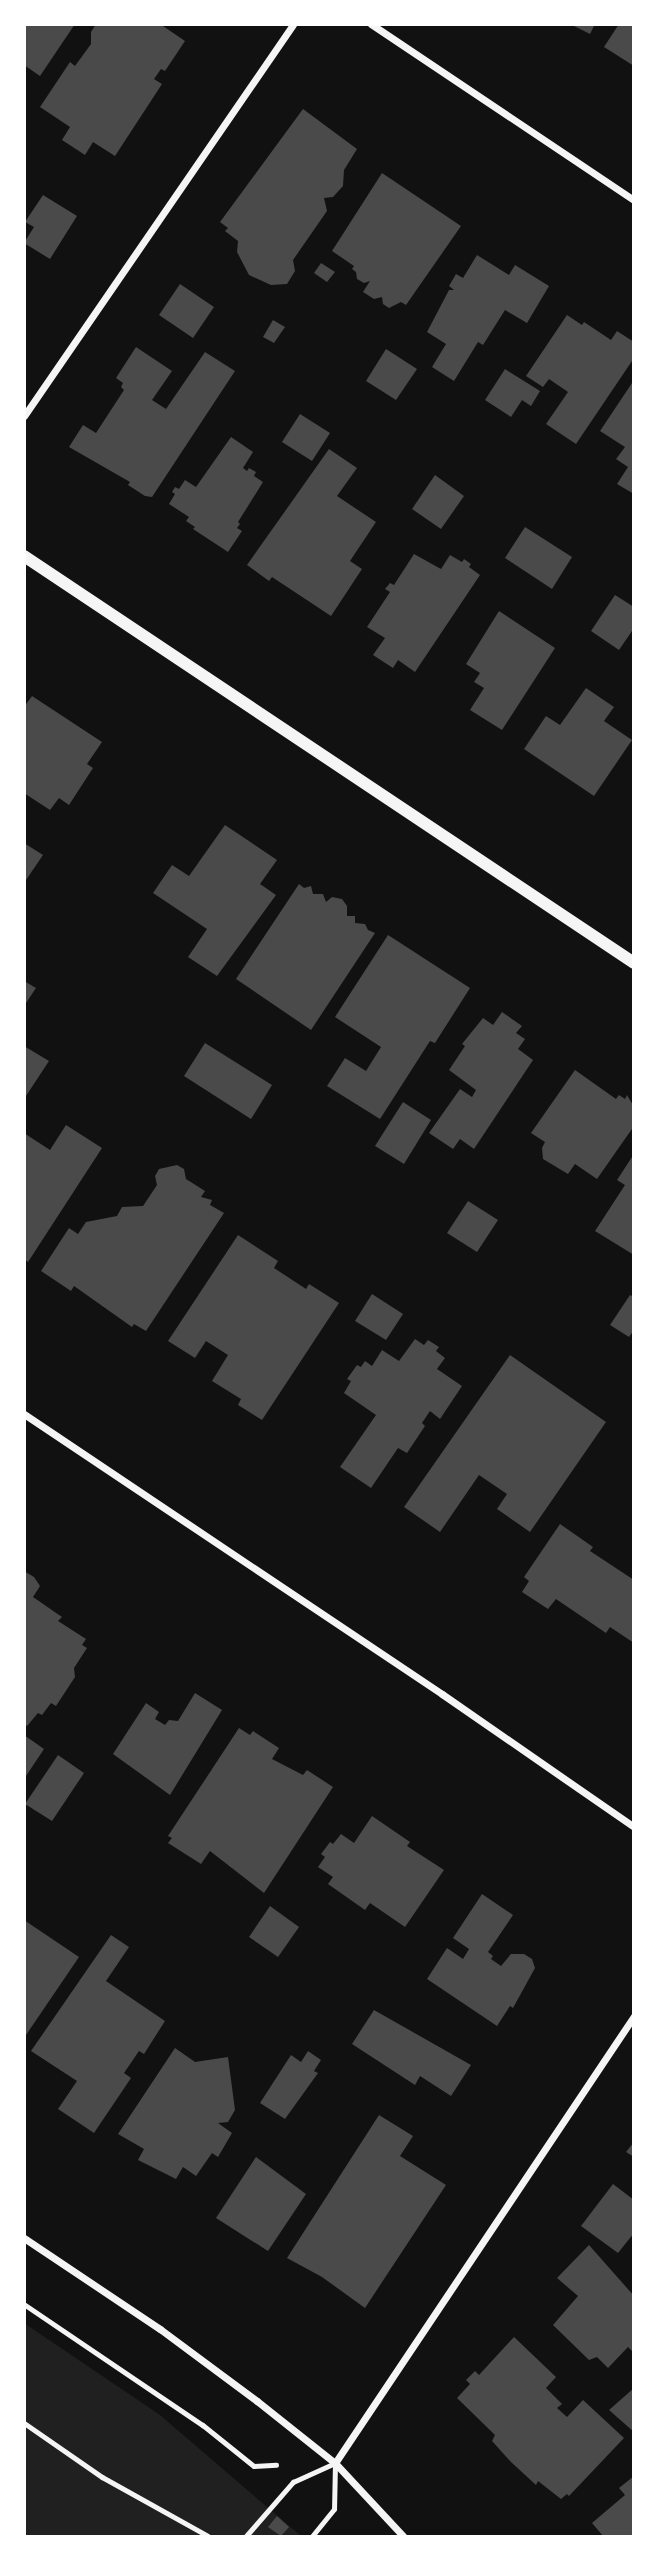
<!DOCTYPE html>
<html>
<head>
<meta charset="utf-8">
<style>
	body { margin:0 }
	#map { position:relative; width:658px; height:2561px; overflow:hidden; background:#111; font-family:Lato,sans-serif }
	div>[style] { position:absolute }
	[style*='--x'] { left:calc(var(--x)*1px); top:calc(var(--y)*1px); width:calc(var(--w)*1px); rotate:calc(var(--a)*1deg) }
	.green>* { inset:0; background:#202020 }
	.building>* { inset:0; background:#4a4a4a }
	.path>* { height:4.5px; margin:-2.25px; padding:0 2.25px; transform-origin:2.25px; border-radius:2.25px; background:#f5f5f5 }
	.service>* { height:5px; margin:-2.5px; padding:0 2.5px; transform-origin:2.5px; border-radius:2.5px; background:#f5f5f5 }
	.minor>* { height:7px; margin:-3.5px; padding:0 3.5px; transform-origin:3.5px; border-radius:3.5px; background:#f5f5f5 }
	.tertiary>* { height:12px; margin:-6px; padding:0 6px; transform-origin:6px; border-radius:6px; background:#f5f5f5 }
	span { translate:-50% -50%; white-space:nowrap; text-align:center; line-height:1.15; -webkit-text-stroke:7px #fff; paint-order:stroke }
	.frame { position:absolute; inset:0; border:26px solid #fff; pointer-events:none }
</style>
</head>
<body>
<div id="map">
	<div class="green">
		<i style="clip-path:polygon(24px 2323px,160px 2415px,301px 2536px,25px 2536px)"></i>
	</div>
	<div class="building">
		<i style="clip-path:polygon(24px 24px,75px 24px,40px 76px,24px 65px)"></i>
		<i style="clip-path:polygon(96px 24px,160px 24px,185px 41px,165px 71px,161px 69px,154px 79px,162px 84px,115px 156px,93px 142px,85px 155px,62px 140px,70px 127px,40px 107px,70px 62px,75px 66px,91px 44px,91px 32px)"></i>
		<i style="clip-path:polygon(570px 24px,595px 24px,590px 34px)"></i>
		<i style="clip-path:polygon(619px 24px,634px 24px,634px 66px,604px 47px)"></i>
		<i style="clip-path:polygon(303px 109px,357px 149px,344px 170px,343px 186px,333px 197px,324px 198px,327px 211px,293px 260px,295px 271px,287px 284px,271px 285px,249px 275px,237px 252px,238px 241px,225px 231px,228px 228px,220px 222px)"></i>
		<i style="clip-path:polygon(382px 173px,461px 226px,406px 305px,401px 302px,389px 308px,383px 304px,382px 297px,374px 299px,363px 292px,370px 281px,364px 283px,357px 279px,356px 272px,352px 269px,354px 266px,332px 251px)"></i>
		<i style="clip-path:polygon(43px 195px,77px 216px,50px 259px,24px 243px,34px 227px,25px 222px)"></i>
		<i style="clip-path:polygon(477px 255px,509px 275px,515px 265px,549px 286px,527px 323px,505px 310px,483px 345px,478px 342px,454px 381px,432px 367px,446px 344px,427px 332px,449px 290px,454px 290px,449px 286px,456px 274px,463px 278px)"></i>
		<i style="clip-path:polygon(321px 263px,335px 272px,327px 282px,314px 273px)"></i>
		<i style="clip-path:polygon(180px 284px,214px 307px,193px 338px,159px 315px)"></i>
		<i style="clip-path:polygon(567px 315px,582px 325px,584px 322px,611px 340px,617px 331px,634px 342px,634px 358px,576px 444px,546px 424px,568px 392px,549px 379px,543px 387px,526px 376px)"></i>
		<i style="clip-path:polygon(273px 320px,285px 327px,274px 343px,263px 337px)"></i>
		<i style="clip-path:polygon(136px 347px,172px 371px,152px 400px,166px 409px,205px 352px,235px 371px,152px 497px,145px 496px,128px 485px,130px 482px,69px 447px,83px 425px,96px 433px,124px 390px,121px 387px,123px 383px,116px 378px)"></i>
		<i style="clip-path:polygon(386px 349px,417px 369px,396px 400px,366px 381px)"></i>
		<i style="clip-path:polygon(505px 369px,540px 391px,531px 406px,522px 400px,511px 417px,485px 400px)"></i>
		<i style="clip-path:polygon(634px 380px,634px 494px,617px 484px,628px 467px,616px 459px,625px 447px,600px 431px)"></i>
		<i style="clip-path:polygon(300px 414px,330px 433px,312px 461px,282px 442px)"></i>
		<i style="clip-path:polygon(231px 437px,253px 452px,243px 468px,247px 471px,249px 468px,256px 472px,254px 476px,263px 482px,238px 522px,240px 524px,237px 528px,242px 531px,228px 552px,193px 529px,195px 527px,186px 521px,189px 517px,169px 504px,175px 494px,172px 492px,175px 487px,179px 489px,185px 480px,196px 487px)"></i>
		<i style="clip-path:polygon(329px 449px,357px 468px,337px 496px,376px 522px,350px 561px,362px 569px,331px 616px,272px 577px,269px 581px,247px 565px)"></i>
		<i style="clip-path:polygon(435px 475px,464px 496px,441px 529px,412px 509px)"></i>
		<i style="clip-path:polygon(525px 527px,572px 557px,552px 589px,505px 558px)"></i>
		<i style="clip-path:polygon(414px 554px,441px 569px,450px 555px,462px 562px,464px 559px,471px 564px,469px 567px,480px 575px,415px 672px,398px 660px,393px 668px,373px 655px,385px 638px,367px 627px,390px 592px,385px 589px,390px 583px,394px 585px)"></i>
		<i style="clip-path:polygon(615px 595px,634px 607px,634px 628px,619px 650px,591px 631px)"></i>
		<i style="clip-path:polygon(499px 611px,555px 648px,502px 730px,470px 710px,484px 688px,474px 682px,480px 673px,466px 664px)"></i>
		<i style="clip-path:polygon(586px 688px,614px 707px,604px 721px,632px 740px,594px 796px,524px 749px,546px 716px,560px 725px)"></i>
		<i style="clip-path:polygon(32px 696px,102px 742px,87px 764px,93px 768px,69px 805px,59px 798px,50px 810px,24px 793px,24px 707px)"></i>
		<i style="clip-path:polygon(225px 825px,277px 860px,260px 884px,276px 895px,217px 976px,188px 957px,207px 929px,153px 893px,172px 865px,189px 876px)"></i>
		<i style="clip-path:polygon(24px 843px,43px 855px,24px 883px)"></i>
		<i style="clip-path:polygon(299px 884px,304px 888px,311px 886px,313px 894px,323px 894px,326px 902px,332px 897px,342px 899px,347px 906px,347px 916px,355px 916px,355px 923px,365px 924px,368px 930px,375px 933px,311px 1030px,236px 979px)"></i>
		<i style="clip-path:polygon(388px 935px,470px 988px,435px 1043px,430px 1041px,380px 1119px,327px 1086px,345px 1058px,366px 1071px,381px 1047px,335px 1017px)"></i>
		<i style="clip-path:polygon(24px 981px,36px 988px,24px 1006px)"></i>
		<i style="clip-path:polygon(502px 1012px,522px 1026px,516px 1033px,525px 1039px,518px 1049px,533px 1060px,474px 1149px,460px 1139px,453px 1149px,429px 1133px,460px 1089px,472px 1097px,476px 1090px,449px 1070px,465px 1046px,462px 1044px,483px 1018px,493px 1025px)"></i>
		<i style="clip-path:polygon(205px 1043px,272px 1085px,251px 1119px,184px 1076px)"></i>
		<i style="clip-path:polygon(24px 1046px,49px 1061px,24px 1099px)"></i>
		<i style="clip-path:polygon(575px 1070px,616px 1099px,619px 1095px,625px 1099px,627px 1095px,634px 1107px,634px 1126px,597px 1179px,575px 1164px,568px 1174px,543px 1159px,542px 1148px,545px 1142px,531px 1133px)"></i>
		<i style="clip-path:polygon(403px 1102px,431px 1120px,404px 1164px,375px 1146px)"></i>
		<i style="clip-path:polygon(66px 1125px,102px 1148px,28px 1262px,24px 1259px,24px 1133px,50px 1150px)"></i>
		<i style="clip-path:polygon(634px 1154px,634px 1255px,595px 1231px,625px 1185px,617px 1180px)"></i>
		<i style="clip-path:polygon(177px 1165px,184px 1169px,186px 1179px,205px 1191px,201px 1197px,212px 1200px,210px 1205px,224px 1213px,146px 1331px,134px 1324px,132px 1327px,74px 1286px,71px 1291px,41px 1271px,69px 1228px,78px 1234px,86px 1222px,117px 1216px,122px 1207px,143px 1206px,157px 1185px,155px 1176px,159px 1169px)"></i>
		<i style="clip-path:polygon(468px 1201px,498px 1220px,477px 1252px,447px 1233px)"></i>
		<i style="clip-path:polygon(238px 1235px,278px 1261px,274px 1268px,306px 1289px,309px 1284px,339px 1303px,262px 1420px,238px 1405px,241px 1399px,212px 1381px,228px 1355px,206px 1341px,195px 1358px,168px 1341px)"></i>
		<i style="clip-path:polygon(372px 1294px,403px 1314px,386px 1340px,355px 1321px)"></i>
		<i style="clip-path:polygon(630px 1295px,634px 1297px,634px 1330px,629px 1337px,610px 1325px)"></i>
		<i style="clip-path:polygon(415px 1339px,424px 1345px,428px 1340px,439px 1347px,436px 1351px,445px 1358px,437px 1369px,462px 1386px,440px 1419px,430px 1411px,422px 1423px,425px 1426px,407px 1453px,398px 1448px,371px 1488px,340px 1467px,376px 1415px,344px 1393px,351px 1381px,347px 1379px,357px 1365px,361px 1367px,365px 1361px,372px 1366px,382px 1350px,399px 1361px)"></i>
		<i style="clip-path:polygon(510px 1355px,606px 1422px,530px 1532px,497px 1509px,507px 1494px,479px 1475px,440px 1532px,404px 1507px)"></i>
		<i style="clip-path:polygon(560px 1524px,593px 1547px,590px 1551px,634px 1580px,634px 1643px,610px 1627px,606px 1633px,556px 1599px,548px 1609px,522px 1592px,529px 1581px,524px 1577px)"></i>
		<i style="clip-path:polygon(24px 1571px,34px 1577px,40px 1586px,33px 1597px,62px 1617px,58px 1621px,86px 1639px,82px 1645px,87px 1648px,74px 1668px,75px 1677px,56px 1706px,51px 1703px,42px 1715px,38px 1713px,27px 1726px,24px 1724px)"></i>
		<i style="clip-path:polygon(195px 1693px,222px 1710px,170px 1795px,113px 1754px,146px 1703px,159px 1712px,155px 1719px,165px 1725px,169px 1720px,178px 1721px)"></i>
		<i style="clip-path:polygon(239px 1728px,250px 1735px,253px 1731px,279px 1748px,272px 1759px,303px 1775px,307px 1770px,333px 1787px,264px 1893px,210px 1851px,201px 1864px,168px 1843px,172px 1838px,168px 1836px)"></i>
		<i style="clip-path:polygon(24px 1735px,44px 1749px,24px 1779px)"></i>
		<i style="clip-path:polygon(58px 1755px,84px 1773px,52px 1821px,25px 1804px)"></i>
		<i style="clip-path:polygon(372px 1816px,410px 1842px,407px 1846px,444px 1870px,405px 1927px,370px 1903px,365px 1910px,328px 1884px,333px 1877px,318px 1867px,325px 1857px,321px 1854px,330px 1842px,333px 1844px,341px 1834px,354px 1843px)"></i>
		<i style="clip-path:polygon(482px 1894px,513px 1915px,488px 1952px,493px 1956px,491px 1959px,501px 1966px,511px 1954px,524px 1954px,532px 1959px,535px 1968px,513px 2008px,510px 2006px,497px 2026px,427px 1979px,447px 1948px,463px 1959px,469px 1949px,453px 1938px)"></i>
		<i style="clip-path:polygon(270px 1906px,299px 1927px,278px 1957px,249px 1937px)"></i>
		<i style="clip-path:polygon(24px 1920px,79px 1957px,24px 2038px)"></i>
		<i style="clip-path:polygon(111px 1935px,129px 1947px,106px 1981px,165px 2021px,144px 2054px,139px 2051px,124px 2073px,131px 2078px,94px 2133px,58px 2109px,77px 2081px,31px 2051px)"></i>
		<i style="clip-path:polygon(374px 2010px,471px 2065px,451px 2096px,420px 2076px,415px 2085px,352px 2044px)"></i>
		<i style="clip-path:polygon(175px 2048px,195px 2062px,228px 2057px,235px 2110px,228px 2122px,218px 2123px,232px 2133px,218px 2157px,212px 2153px,196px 2176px,183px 2167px,176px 2179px,138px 2160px,144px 2149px,118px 2134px)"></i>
		<i style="clip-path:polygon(308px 2051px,321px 2060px,314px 2071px,318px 2073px,285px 2119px,260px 2103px,291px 2055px,301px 2062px)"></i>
		<i style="clip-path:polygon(379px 2115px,413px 2136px,400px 2156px,446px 2185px,365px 2308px,322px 2277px,287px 2258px)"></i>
		<i style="clip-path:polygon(634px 2142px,634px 2157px,626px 2152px)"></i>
		<i style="clip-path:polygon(256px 2157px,306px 2194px,268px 2251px,216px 2218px)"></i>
		<i style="clip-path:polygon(613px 2184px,634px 2200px,634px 2233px,618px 2253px,581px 2226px)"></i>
		<i style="clip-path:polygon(589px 2245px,634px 2296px,634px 2353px,628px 2347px,608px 2368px,597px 2357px,589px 2360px,553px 2325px,578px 2296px,557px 2278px)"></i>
		<i style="clip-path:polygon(514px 2337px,556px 2377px,546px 2388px,562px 2404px,557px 2408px,567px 2417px,583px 2400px,624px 2438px,569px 2496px,567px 2494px,561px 2499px,538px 2481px,536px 2485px,511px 2462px,492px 2441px,495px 2435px,457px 2398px,470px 2384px,466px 2380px,475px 2371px,479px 2375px)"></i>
		<i style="clip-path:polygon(634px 2388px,634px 2432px,609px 2410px)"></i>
		<i style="clip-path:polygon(634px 2476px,634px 2536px,603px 2536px,592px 2523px,625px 2495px,619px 2488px)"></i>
		<i style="clip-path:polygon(277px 2516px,289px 2527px,281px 2536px,268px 2527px)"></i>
	</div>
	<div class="path">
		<i style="--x:24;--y:2304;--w:216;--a:34.1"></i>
		<i style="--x:203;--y:2425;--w:65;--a:38.8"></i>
		<i style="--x:254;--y:2466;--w:22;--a:-3"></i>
	</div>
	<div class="service">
		<i style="--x:24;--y:2423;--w:95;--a:34.7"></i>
		<i style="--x:102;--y:2477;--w:121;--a:29.1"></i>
		<i style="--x:246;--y:2536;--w:72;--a:-49"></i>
		<i style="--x:293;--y:2482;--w:46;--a:-24.3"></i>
		<i style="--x:335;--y:2463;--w:46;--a:91.2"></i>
		<i style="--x:334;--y:2509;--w:35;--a:129"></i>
	</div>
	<div class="minor">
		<i style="--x:371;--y:24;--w:316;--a:33.8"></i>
		<i style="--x:24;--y:416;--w:475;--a:-55.5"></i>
		<i style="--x:24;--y:1414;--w:503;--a:33.82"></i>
		<i style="--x:442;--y:1694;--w:234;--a:34.7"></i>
		<i style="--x:24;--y:2238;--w:164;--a:33.8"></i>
		<i style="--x:160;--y:2329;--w:121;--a:36.6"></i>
		<i style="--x:257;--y:2401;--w:100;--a:38.5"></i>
		<i style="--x:335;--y:2463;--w:100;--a:47"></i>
		<i style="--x:335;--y:2463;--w:538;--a:-56.22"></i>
	</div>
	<div class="tertiary">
		<i style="--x:24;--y:556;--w:733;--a:33.71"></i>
	</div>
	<div class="frame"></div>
</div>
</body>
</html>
